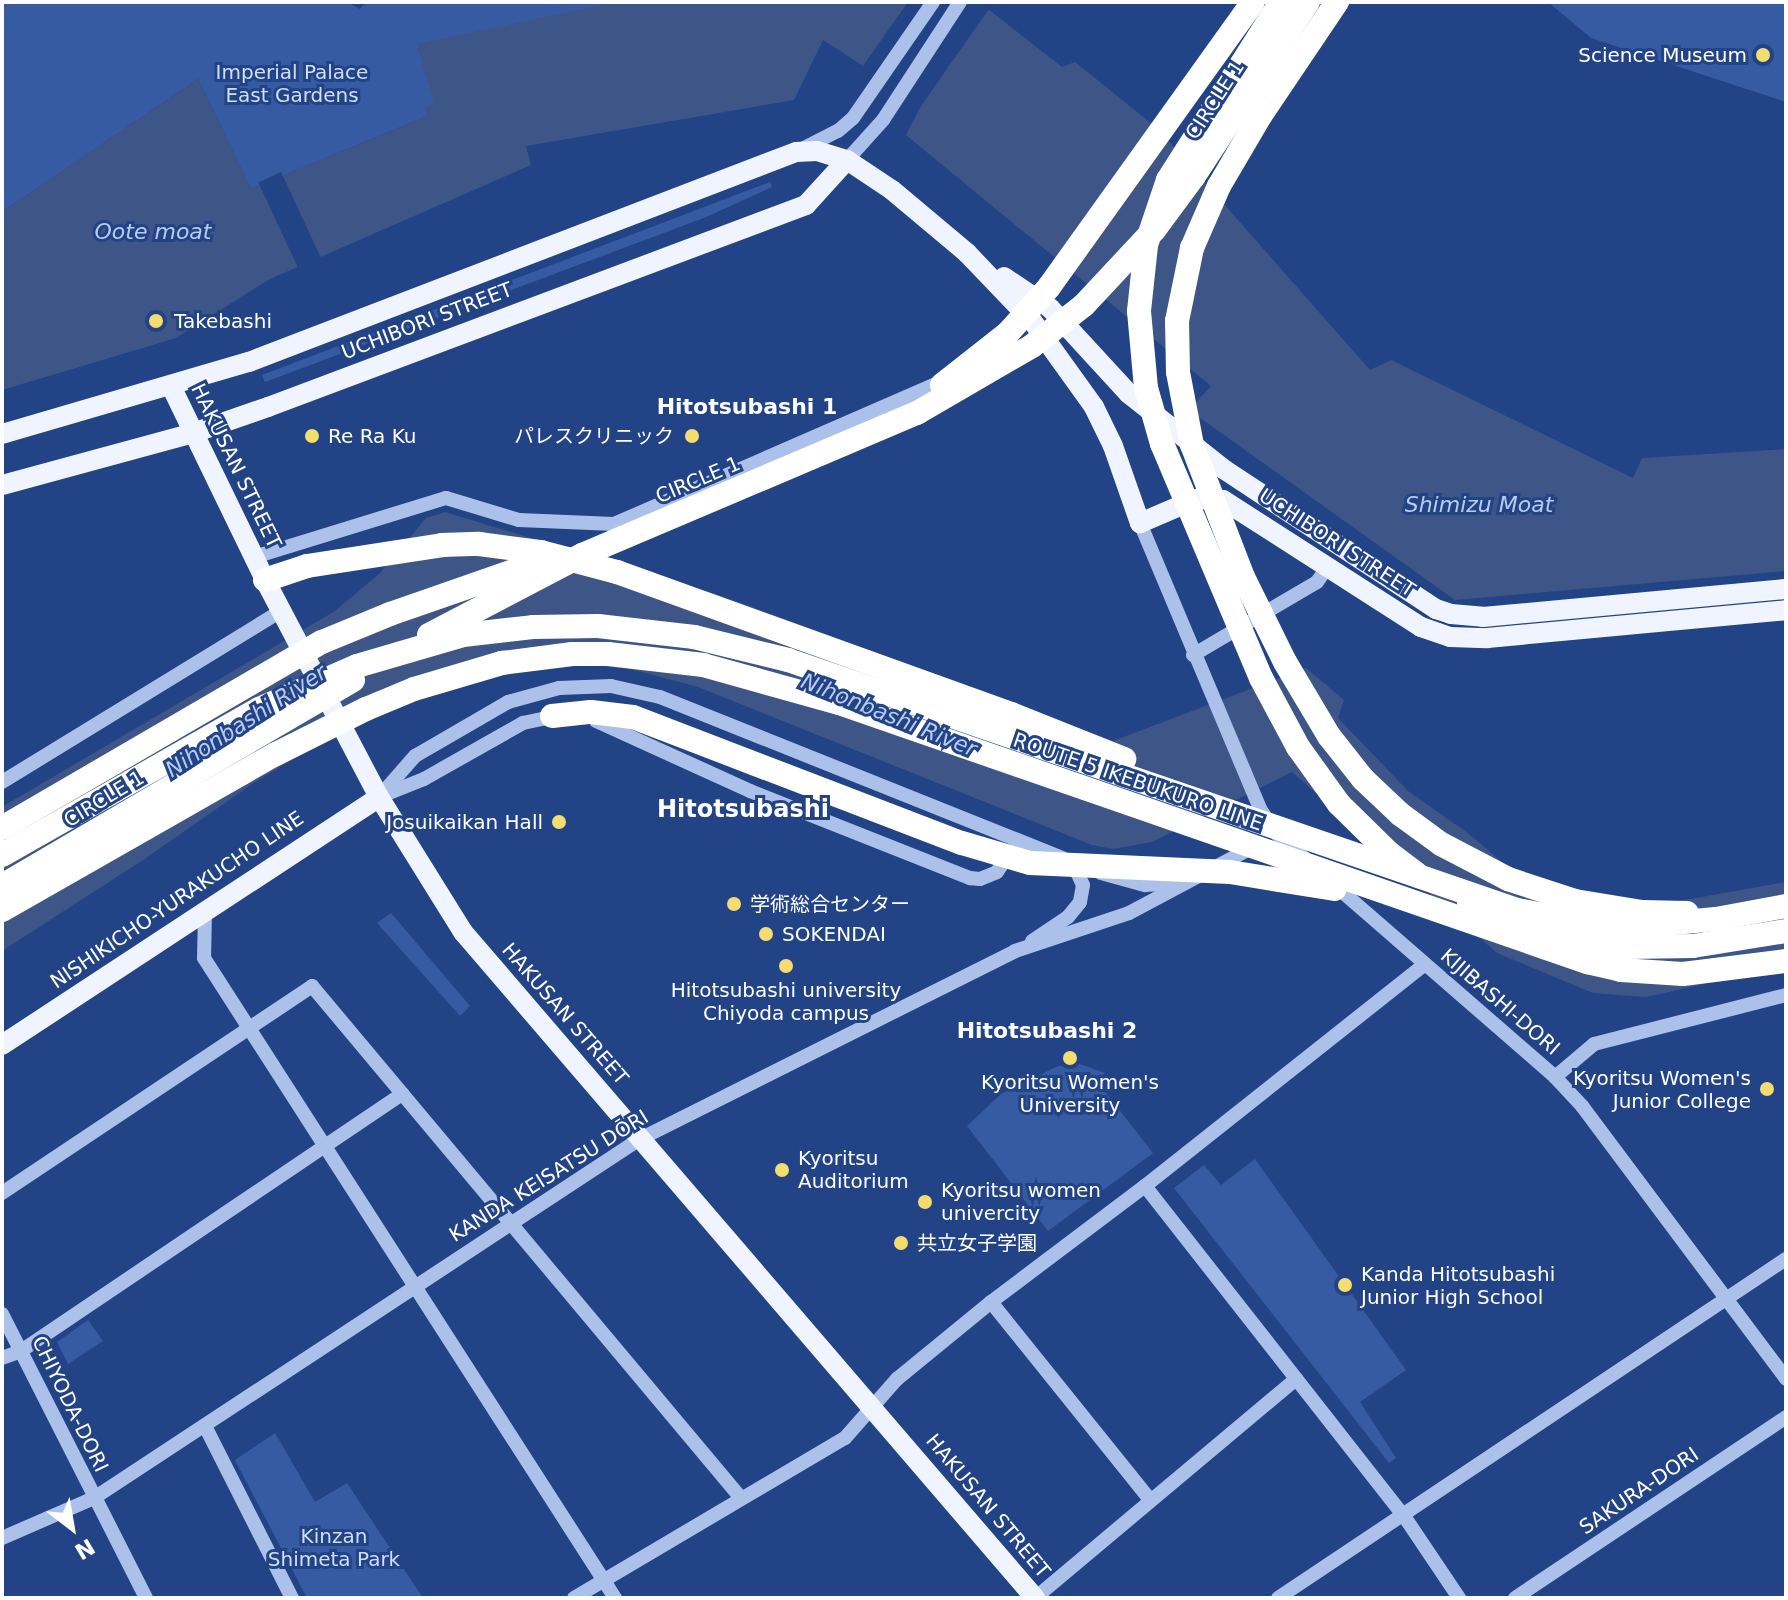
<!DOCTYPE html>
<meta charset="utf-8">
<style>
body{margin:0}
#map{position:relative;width:1788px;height:1600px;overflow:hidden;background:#224386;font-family:"DejaVu Sans","Noto Sans JP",sans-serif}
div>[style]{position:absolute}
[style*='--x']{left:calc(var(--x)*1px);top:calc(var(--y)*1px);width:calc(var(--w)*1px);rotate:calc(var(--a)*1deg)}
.green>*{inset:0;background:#365ba3}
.water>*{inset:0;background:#3e5687}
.pier>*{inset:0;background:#224386;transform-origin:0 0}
.minor>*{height:14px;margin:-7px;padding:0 7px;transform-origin:7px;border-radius:7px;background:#acc1e9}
.major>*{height:20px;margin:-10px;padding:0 10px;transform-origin:10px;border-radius:10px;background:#f0f4fe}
.highway>*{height:24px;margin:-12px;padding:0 12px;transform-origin:12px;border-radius:12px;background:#fff}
.highway-bridge>*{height:24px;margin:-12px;padding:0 12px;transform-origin:12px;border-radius:12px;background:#fff}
.dots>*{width:22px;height:22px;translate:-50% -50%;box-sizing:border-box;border:4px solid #224386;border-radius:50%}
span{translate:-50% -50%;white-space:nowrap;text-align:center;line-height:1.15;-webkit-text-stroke:6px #224386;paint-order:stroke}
.poi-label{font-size:20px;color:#fff}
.right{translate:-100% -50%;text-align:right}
.left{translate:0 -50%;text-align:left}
.park-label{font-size:20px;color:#d1def7}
.street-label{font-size:20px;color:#fff}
.water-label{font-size:22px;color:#b8ccf0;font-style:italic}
.neighbourhood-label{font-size:22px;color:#fff;font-weight:700}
.quarter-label{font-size:24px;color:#fff;font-weight:700}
.frame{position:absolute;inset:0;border:4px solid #fff;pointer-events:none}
.north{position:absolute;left:32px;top:1488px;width:80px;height:80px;-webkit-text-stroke:6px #224386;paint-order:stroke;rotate:149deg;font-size:22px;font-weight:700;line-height:32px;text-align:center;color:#fff}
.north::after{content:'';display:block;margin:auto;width:28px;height:36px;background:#fff;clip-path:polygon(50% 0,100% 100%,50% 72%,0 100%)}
</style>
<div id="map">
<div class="green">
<div style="clip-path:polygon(2px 2px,348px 2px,360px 9px,363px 5px,376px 2px,624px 2px,418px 47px,435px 103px,427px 116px,251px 189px,198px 79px,2px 212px)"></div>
<div style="clip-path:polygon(1548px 2px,1786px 2px,1786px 102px,1591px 38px)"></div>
<div style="clip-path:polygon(770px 182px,772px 187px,704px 218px,265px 382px,262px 375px)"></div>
<div style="clip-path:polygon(391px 913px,470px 1006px,460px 1016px,377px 923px)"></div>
<div style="clip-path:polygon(1080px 1064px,1105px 1073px,1096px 1080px,1153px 1153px,1048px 1231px,967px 1126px,1001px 1094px,1058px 1066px)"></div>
<div style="clip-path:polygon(1255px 1159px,1406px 1370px,1360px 1402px,1396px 1458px,1389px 1463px,1174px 1188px,1204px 1165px,1221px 1185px)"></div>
<div style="clip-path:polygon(88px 1320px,103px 1341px,68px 1364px,57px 1342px)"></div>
<div style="clip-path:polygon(275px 1433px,315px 1502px,347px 1483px,423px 1598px,307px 1598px,235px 1460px)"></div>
</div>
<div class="water">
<div style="clip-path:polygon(616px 2px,979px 2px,1062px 67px,1075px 62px,1157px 128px,1370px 370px,1391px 360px,1633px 478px,1642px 458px,1786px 449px,1786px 571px,1455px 600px,1189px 410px,1211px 386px,906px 135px,922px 104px,823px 40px,794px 100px,526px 146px,531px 165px,270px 279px,176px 338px,2px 390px,2px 212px,198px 79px,251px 189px,427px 116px,425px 107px,434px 103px,417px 44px)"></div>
<div style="clip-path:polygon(445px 512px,722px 596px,1113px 741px,1306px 668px,1344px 700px,1338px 718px,1408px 791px,1469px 834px,1542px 896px,1596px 910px,1679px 901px,1786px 882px,1786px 966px,1646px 997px,1593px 993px,1497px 953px,1292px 772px,1152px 842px,1113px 849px,1092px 845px,698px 687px,608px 663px,534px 664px,441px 684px,308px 750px,252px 784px,143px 860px,2px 951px,2px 807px,335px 611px,380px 573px,426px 518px)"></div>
</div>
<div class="pier">
<div style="clip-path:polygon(908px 2px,985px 2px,991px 6px,907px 126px,917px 105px,860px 70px)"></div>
<div style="left:281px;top:172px;width:95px;height:25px;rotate:65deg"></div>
</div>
<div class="minor">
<div style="--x:804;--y:148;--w:38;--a:-27"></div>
<div style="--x:838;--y:131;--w:20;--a:-41"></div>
<div style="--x:853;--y:118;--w:141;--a:-55.4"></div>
<div style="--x:847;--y:160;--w:54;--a:-48"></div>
<div style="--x:883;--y:120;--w:141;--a:-56.9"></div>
<div style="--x:1140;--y:523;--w:310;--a:67.2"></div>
<div style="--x:1260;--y:809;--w:30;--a:56"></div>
<div style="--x:1277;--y:834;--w:40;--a:41"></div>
<div style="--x:254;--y:557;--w:201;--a:-17.1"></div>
<div style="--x:446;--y:498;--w:76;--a:16.8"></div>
<div style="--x:519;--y:520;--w:95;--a:2.4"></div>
<div style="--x:614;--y:524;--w:363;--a:-23.5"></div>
<div style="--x:1193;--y:655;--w:144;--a:-30.5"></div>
<div style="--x:1317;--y:582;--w:19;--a:-55"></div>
<div style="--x:596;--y:721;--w:169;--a:24.4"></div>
<div style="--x:750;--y:791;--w:237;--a:21.6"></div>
<div style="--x:970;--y:878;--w:10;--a:6"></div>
<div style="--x:980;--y:879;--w:18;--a:-22"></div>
<div style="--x:997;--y:872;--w:24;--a:-57"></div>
<div style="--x:2;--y:782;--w:327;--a:-31.5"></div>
<div style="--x:384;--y:795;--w:43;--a:-21.8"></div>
<div style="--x:424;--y:779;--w:114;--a:-29.5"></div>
<div style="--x:523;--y:723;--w:34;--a:-12"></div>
<div style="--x:379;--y:797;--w:55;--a:-48.7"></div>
<div style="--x:415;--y:756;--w:108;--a:-30.1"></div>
<div style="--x:508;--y:702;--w:53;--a:-15.4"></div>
<div style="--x:559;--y:688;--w:52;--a:-2.2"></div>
<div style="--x:611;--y:686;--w:50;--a:12.7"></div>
<div style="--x:660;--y:697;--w:434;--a:21.8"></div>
<div style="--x:1101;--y:873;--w:46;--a:15.3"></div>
<div style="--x:1145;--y:885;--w:38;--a:-3"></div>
<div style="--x:1331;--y:882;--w:297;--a:41"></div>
<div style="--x:1555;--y:1077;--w:40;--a:47"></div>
<div style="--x:1582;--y:1106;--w:341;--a:53.2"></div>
<div style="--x:205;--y:912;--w:46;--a:91.2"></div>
<div style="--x:204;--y:958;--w:761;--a:57.29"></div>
<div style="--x:1032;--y:941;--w:43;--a:-33.7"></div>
<div style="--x:1068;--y:917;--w:19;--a:-51"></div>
<div style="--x:1080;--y:902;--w:17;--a:-80"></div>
<div style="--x:1083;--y:885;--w:23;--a:-115"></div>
<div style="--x:1555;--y:1077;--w:51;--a:-40.2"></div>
<div style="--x:1594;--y:1044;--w:198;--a:-14.3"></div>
<div style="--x:1145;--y:1186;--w:420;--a:51.9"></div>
<div style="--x:1404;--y:1516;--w:99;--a:56.1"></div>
<div style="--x:2;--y:1193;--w:373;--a:-33.7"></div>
<div style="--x:312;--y:986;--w:667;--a:50.05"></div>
<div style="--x:991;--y:1302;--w:254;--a:51.2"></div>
<div style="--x:2;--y:1314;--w:318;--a:63.1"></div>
<div style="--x:2;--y:1358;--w:20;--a:-20"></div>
<div style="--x:21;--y:1351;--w:460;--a:-34"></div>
<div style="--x:205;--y:1426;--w:193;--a:63.2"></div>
<div style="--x:2;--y:1538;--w:100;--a:-23.5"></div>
<div style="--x:94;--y:1498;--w:653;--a:-33.33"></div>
<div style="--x:640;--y:1139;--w:419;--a:-26.6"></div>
<div style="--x:1015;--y:951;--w:120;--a:-18.4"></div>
<div style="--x:1129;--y:913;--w:143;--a:-28"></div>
<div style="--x:574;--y:1598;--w:315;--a:-30.6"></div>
<div style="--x:845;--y:1438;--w:79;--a:-48.6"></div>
<div style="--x:897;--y:1379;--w:122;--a:-39.3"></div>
<div style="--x:991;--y:1302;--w:193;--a:-37"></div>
<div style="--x:1145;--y:1186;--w:357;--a:-38.4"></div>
<div style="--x:1035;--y:1598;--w:341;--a:-40"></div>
<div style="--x:1278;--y:1598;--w:611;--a:-33.72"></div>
<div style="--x:1515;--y:1598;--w:326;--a:-33.7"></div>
</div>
<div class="major">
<div style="--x:1004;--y:277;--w:55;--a:34"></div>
<div style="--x:1050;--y:308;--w:117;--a:47.4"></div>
<div style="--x:1129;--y:394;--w:122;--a:38.4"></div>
<div style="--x:1225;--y:470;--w:253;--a:33.4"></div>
<div style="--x:1436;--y:609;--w:16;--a:18"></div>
<div style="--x:1451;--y:614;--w:32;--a:5"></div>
<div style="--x:1483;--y:617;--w:304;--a:-5.3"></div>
<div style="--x:171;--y:386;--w:216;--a:64.1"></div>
<div style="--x:265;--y:580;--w:245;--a:62.3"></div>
<div style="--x:379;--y:797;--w:159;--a:58.1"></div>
<div style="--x:463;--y:932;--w:878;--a:49.34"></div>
<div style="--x:2;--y:434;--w:257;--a:-16.3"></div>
<div style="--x:249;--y:362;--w:586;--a:-21"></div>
<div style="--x:796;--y:152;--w:21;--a:-3"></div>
<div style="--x:817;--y:151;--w:31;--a:17"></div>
<div style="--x:847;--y:160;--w:54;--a:33.7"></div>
<div style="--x:892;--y:190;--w:98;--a:40"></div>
<div style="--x:967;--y:253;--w:95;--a:46.3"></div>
<div style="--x:1033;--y:322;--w:105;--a:54.3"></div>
<div style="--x:1094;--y:407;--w:43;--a:64"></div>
<div style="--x:1113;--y:446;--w:82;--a:70.7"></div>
<div style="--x:1140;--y:523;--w:61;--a:-23.2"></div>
<div style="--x:1196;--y:499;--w:27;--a:2"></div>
<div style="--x:1223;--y:500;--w:235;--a:32.7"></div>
<div style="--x:1421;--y:627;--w:31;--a:19"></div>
<div style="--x:1450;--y:637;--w:37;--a:2"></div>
<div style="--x:1487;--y:638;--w:300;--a:-5.3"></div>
<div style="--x:2;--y:485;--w:198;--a:-15.2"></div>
<div style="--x:193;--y:433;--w:79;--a:-19.1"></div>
<div style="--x:268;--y:407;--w:575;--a:-20.58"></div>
<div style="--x:806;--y:205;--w:61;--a:-47.7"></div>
<div style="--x:2;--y:1045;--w:451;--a:-33.3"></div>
</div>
<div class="highway">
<div style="--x:265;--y:580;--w:44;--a:-18.4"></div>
<div style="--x:307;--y:566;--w:137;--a:-8.8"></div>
<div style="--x:442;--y:545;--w:37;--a:-2"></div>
<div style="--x:479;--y:544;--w:63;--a:7.4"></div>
<div style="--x:541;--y:552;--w:79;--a:14.7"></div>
<div style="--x:617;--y:572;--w:419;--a:19.8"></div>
<div style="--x:1285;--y:662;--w:86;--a:59.3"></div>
<div style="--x:1329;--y:736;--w:55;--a:51.7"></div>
<div style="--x:1363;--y:779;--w:51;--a:43.4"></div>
<div style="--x:1400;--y:814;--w:51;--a:36.2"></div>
<div style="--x:1441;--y:844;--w:76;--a:27.6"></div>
<div style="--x:1508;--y:879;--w:71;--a:18.2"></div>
<div style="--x:1575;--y:901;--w:68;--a:9.3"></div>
<div style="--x:1642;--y:912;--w:45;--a:1.3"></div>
<div style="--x:1261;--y:678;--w:78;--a:61.8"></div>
<div style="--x:1298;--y:747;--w:70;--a:54.3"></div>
<div style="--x:1339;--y:804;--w:70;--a:44.4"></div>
<div style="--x:1389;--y:853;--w:34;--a:37"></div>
<div style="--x:552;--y:716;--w:39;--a:-6"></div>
<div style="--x:591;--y:712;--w:42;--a:6.8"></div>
<div style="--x:1469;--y:903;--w:72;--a:21.9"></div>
<div style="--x:1536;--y:930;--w:93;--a:10.6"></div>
<div style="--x:1627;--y:947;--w:66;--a:-0.9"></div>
<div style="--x:1693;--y:946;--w:94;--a:-9.2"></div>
</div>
<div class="highway-bridge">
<div style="--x:942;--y:385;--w:84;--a:-38.2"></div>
<div style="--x:1008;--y:333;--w:62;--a:-48.3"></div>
<div style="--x:1049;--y:287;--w:350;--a:-54.4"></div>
<div style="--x:429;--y:635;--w:173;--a:-27.6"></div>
<div style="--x:582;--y:555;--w:364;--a:-23"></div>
<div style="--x:917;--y:413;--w:133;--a:-30.2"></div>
<div style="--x:1032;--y:346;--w:66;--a:-38.3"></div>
<div style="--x:1084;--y:305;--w:103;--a:-47"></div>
<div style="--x:1154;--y:230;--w:67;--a:-53.5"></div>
<div style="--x:1194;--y:176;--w:208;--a:-56.8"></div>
<div style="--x:1285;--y:662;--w:95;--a:-116.3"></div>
<div style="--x:1243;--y:577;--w:142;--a:-111.1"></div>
<div style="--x:1192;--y:445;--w:74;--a:-100.9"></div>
<div style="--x:1178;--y:372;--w:51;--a:-91.1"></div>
<div style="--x:1177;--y:321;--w:75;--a:-78.4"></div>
<div style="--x:1192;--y:248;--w:68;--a:-66.5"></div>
<div style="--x:1219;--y:186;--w:81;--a:-59.6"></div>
<div style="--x:1260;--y:116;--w:138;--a:-56"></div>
<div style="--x:1261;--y:678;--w:254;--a:-112.9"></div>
<div style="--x:1162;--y:444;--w:58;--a:-105.9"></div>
<div style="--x:1146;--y:388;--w:77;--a:-95.2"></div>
<div style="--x:1139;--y:311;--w:66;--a:-83.9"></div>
<div style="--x:1146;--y:245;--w:69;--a:-71.3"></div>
<div style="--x:1168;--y:180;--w:211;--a:-57.6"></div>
<div style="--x:1011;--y:714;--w:122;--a:21.7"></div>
<div style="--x:633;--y:717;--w:352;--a:21"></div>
<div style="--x:962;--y:843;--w:71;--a:16.4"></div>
<div style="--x:1030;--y:863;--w:200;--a:2.6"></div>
<div style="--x:1230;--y:872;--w:106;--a:9.2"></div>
<div style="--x:2;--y:828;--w:370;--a:-30.2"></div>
<div style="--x:322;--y:642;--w:74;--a:-22.4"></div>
<div style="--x:390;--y:614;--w:149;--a:-19.2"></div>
<div style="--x:2;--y:855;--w:296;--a:-29.6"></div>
<div style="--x:259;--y:709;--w:107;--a:-23.7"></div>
<div style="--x:357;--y:666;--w:110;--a:-16.3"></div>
<div style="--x:463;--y:635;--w:70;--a:-6.5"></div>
<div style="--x:533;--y:627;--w:65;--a:-0.9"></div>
<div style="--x:598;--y:626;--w:97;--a:6.5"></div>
<div style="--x:694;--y:637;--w:97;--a:13.7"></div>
<div style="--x:788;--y:660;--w:771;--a:18.93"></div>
<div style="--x:1517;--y:910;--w:69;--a:10.8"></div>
<div style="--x:1585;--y:923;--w:67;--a:1.7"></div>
<div style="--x:1652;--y:925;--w:64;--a:-5.4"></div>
<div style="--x:1716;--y:919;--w:71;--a:-10.5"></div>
<div style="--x:2;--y:886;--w:407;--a:-30.4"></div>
<div style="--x:2;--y:910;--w:315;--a:-29.7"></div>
<div style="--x:276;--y:754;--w:101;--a:-26.6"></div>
<div style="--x:366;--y:709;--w:52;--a:-22.6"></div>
<div style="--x:414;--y:689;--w:92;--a:-16.5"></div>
<div style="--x:502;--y:663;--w:71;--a:-7.3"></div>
<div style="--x:572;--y:654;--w:36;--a:0"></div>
<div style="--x:608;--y:654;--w:96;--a:6.6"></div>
<div style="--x:703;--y:665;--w:141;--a:15.6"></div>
<div style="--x:839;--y:703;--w:792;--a:19.1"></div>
<div style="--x:1587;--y:962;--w:35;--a:13"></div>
<div style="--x:1621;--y:970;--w:62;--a:3.7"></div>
<div style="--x:1683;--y:974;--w:104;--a:-7.2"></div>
</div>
<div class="dots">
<div style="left:1763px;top:55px;background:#f5dc6f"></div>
<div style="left:156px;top:321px;background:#f5dc6f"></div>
<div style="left:312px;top:436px;background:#f5dc6f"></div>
<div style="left:692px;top:436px;background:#f5dc6f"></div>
<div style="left:559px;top:822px;background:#f5dc6f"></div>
<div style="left:734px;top:904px;background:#f5dc6f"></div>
<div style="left:766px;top:934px;background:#f5dc6f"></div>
<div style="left:786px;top:966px;background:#f5dc6f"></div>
<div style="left:1070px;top:1058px;background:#f5dc6f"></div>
<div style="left:1767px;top:1089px;background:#f5dc6f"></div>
<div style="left:782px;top:1170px;background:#f5dc6f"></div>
<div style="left:925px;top:1202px;background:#f5dc6f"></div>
<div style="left:901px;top:1243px;background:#f5dc6f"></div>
<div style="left:1345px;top:1285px;background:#f5dc6f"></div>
</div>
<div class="poi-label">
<span class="right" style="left:1747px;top:55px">Science Museum</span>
<span class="left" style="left:174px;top:321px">Takebashi</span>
<span class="left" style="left:328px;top:436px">Re Ra Ku</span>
<span class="right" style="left:674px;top:436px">パレスクリニック</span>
<span class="right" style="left:543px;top:822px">Josuikaikan Hall</span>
<span class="left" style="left:750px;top:904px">学術総合センター</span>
<span class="left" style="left:782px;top:934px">SOKENDAI</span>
<span style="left:786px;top:1002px">Hitotsubashi university<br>Chiyoda campus</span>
<span class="right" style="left:1751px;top:1090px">Kyoritsu Women's<br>Junior College</span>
<span style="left:1070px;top:1094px">Kyoritsu Women's<br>University</span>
<span class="left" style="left:798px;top:1170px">Kyoritsu<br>Auditorium</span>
<span class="left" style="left:941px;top:1202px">Kyoritsu women<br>univercity</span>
<span class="left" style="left:917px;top:1243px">共立女子学園</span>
<span class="left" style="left:1361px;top:1286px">Kanda Hitotsubashi<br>Junior High School</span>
</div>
<div class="park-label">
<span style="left:292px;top:84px">Imperial Palace<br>East Gardens</span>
<span style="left:334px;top:1548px">Kinzan<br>Shimeta Park</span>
</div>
<div class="street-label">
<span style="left:1215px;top:100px;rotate:-57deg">CIRCLE 1</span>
<span style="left:427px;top:321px;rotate:-21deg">UCHIBORI STREET</span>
<span style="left:236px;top:466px;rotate:64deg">HAKUSAN STREET</span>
<span style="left:698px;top:480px;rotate:-23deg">CIRCLE 1</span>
<span style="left:1337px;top:543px;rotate:33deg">UCHIBORI STREET</span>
<span style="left:1138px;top:782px;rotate:19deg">ROUTE 5 IKEBUKURO LINE</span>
<span style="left:104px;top:799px;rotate:-31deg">CIRCLE 1</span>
<span style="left:177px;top:900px;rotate:-34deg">NISHIKICHO-YURAKUCHO LINE</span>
<span style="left:1500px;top:1002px;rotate:41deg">KIJIBASHI-DORI</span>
<span style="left:565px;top:1014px;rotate:49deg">HAKUSAN STREET</span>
<span style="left:549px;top:1176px;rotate:-32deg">KANDA KEISATSU DŌRI</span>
<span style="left:70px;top:1404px;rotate:64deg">CHIYODA-DORI</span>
<span style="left:1639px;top:1491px;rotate:-34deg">SAKURA-DORI</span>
<span style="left:988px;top:1506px;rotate:50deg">HAKUSAN STREET</span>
</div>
<div class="water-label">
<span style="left:153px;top:232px">Oote moat</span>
<span style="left:1479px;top:505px">Shimizu Moat</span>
<span style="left:889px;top:715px;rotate:22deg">Nihonbashi River</span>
<span style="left:246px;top:721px;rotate:-33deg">Nihonbashi River</span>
</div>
<div class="neighbourhood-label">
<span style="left:747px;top:407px">Hitotsubashi 1</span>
<span style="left:1047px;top:1031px">Hitotsubashi 2</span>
</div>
<div class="quarter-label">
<span style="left:743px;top:810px">Hitotsubashi</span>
</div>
<div class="frame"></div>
<div class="north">N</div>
</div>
